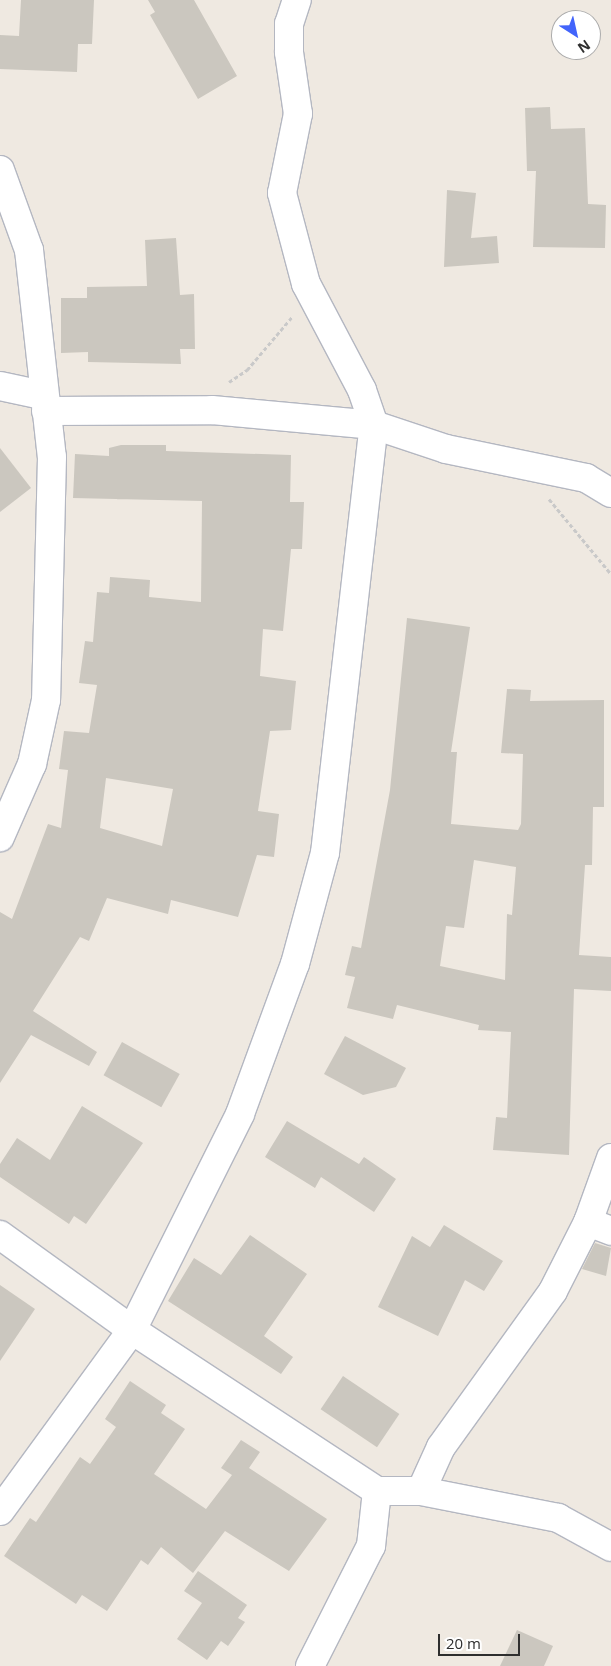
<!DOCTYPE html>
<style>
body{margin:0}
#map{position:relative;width:611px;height:1666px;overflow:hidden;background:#efe9e1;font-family:"Open Sans",sans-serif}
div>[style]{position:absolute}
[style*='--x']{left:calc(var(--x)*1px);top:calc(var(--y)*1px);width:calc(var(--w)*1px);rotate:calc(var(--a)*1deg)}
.building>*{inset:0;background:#cbc7bf;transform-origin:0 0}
.path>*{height:3px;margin-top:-1.5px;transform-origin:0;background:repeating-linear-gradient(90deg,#c9c9c9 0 4px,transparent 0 6.5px)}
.roads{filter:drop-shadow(1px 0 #b4b7c1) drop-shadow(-1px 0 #b4b7c1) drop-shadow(0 1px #b4b7c1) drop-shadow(0 -1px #b4b7c1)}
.minor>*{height:28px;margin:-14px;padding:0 14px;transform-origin:14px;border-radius:14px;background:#fff}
span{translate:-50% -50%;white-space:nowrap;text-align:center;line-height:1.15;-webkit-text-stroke:4px #fff;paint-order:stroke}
.north{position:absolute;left:551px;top:10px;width:50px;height:50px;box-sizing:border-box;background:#fff;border:1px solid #ababab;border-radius:50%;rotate:145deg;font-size:14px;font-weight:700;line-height:20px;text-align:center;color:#2e2e2e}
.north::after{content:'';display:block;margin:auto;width:18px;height:22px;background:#4264fb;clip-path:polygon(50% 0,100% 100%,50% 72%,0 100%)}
.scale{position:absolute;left:438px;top:1634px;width:82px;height:22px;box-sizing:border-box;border:2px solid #2e2e2e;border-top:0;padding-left:6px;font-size:15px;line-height:18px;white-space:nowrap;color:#2e2e2e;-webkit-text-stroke:4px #fff;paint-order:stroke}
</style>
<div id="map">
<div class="building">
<div style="clip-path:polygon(21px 0,94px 0,92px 44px,78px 44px,77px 72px,0 69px,0 35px,19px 36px)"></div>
<div style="clip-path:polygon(148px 0,194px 0,237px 76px,198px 99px,150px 15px,155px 12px)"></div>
<div style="clip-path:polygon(550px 107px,551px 129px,585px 128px,588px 204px,606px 205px,605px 248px,533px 247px,536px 171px,527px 171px,525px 108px)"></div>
<div style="clip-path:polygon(447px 190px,476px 193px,471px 238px,497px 236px,499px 263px,444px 267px)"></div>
<div style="clip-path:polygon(176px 238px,180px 295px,194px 294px,195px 349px,180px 349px,181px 364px,88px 362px,88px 352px,61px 353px,61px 298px,87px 298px,87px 287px,147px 286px,145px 240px)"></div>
<div style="clip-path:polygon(evenodd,121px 445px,166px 445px,166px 451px,291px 455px,290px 502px,304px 502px,302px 549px,291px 549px,283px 631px,263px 629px,260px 676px,296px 681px,291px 730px,270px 731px,258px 811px,279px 814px,274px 857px,257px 855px,238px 917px,171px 900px,168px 914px,107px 898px,89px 941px,80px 937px,33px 1011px,97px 1052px,89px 1066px,31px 1035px,0 1083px,0 912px,12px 919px,48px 824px,61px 828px,68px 770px,59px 769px,64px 731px,89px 733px,97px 685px,79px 683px,85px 641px,93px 642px,97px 592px,109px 593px,110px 577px,150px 580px,149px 597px,201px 602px,202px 501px,73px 498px,75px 454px,109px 456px,109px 448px,121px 445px,106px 778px,173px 789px,162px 846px,100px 828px,106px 778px)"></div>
<div style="clip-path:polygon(0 448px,31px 488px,0 512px)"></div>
<div style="clip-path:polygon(evenodd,407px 618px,470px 627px,451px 752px,457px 752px,451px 824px,518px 830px,521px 824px,523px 754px,501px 753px,507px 689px,531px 690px,530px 701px,604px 700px,604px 807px,593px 807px,592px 865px,585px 865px,579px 955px,611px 957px,611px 991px,574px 989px,569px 1155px,493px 1150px,496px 1117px,507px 1118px,511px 1032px,478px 1030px,479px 1025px,397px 1005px,393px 1019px,347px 1008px,355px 977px,345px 975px,352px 946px,361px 948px,390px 790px,407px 618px,474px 860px,516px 867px,512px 915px,507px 914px,505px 980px,440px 966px,446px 926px,464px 928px,474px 860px)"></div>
<div style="clip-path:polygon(345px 1036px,406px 1068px,396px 1087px,363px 1095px,324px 1074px)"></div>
<div style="left:122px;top:1042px;width:66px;height:38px;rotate:29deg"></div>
<div style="clip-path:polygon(82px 1106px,143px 1143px,86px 1224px,74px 1216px,69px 1224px,0 1177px,0 1164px,17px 1138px,50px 1160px)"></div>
<div style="clip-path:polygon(287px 1121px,359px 1164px,364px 1157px,396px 1179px,374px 1212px,321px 1177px,315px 1188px,265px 1157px)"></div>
<div style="clip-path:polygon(444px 1225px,503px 1261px,484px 1291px,465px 1280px,438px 1336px,378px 1307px,412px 1236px,430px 1247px)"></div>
<div style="clip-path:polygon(250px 1235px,307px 1274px,264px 1336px,293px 1357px,281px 1374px,168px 1301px,194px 1258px,221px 1275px)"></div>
<div style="clip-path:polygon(595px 1243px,611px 1248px,606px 1276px,582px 1269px)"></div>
<div style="clip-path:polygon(0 1285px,35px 1309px,0 1361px)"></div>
<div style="left:343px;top:1376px;width:68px;height:40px;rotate:34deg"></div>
<div style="clip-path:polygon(130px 1381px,166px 1405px,161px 1413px,185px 1429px,154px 1474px,206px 1509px,232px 1475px,221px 1468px,241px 1440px,260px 1452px,249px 1468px,327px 1519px,289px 1571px,225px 1531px,193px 1573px,161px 1547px,148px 1565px,141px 1560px,107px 1611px,82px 1595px,76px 1604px,4px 1556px,30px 1518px,36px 1522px,80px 1457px,90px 1464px,116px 1427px,105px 1419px)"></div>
<div style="clip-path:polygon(198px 1571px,247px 1605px,238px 1618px,245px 1622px,228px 1646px,221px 1641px,207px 1660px,177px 1639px,202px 1603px,184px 1591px)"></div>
<div style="clip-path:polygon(517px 1630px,553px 1646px,544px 1666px,500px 1666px)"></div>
</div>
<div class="path">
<div style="--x:229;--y:382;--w:22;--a:-34"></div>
<div style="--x:247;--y:370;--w:70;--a:-49.7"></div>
<div style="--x:549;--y:499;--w:97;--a:50.4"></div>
</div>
<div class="roads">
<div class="minor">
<div style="--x:0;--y:170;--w:85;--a:70.1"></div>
<div style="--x:29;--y:250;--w:208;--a:83.7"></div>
<div style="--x:52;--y:457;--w:243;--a:91.4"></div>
<div style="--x:46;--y:700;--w:66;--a:102.3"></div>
<div style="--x:32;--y:764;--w:80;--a:113.7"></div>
<div style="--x:0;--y:386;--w:43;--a:12.1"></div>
<div style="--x:46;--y:411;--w:166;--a:-0.3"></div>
<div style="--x:212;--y:410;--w:163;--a:5.3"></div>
<div style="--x:374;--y:425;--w:76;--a:18.4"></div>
<div style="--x:446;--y:449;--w:143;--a:11.7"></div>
<div style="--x:586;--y:478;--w:29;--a:31"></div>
<div style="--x:588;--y:1222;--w:25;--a:21"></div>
<div style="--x:0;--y:1235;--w:163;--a:35.7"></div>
<div style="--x:132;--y:1330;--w:293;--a:33.3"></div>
<div style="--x:377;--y:1491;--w:44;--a:0"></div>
<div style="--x:421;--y:1491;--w:48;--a:-65.6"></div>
<div style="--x:441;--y:1447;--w:192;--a:-54.3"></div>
<div style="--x:553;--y:1291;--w:77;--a:-63.1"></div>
<div style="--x:588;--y:1222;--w:68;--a:-70.2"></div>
<div style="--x:421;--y:1491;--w:140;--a:11.1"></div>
<div style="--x:558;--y:1518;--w:60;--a:28.7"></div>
<div style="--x:0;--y:1511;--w:224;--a:-53.9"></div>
<div style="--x:132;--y:1330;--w:241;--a:-63.4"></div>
<div style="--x:240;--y:1114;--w:160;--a:-69.9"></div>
<div style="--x:295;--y:964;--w:115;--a:-74.9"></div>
<div style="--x:325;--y:853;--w:431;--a:-83.5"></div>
<div style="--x:374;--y:425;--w:37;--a:-109"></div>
<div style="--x:362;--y:390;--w:120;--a:-117.8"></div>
<div style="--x:306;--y:284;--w:94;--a:-104.8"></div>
<div style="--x:282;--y:193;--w:81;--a:-78.6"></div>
<div style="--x:298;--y:114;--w:63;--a:-98.3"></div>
<div style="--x:289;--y:52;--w:28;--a:-90"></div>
<div style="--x:289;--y:24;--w:25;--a:-72"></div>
<div style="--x:310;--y:1666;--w:135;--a:-63.1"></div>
<div style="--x:371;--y:1546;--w:55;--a:-83.8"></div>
</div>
</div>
<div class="north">N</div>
<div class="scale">20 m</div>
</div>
